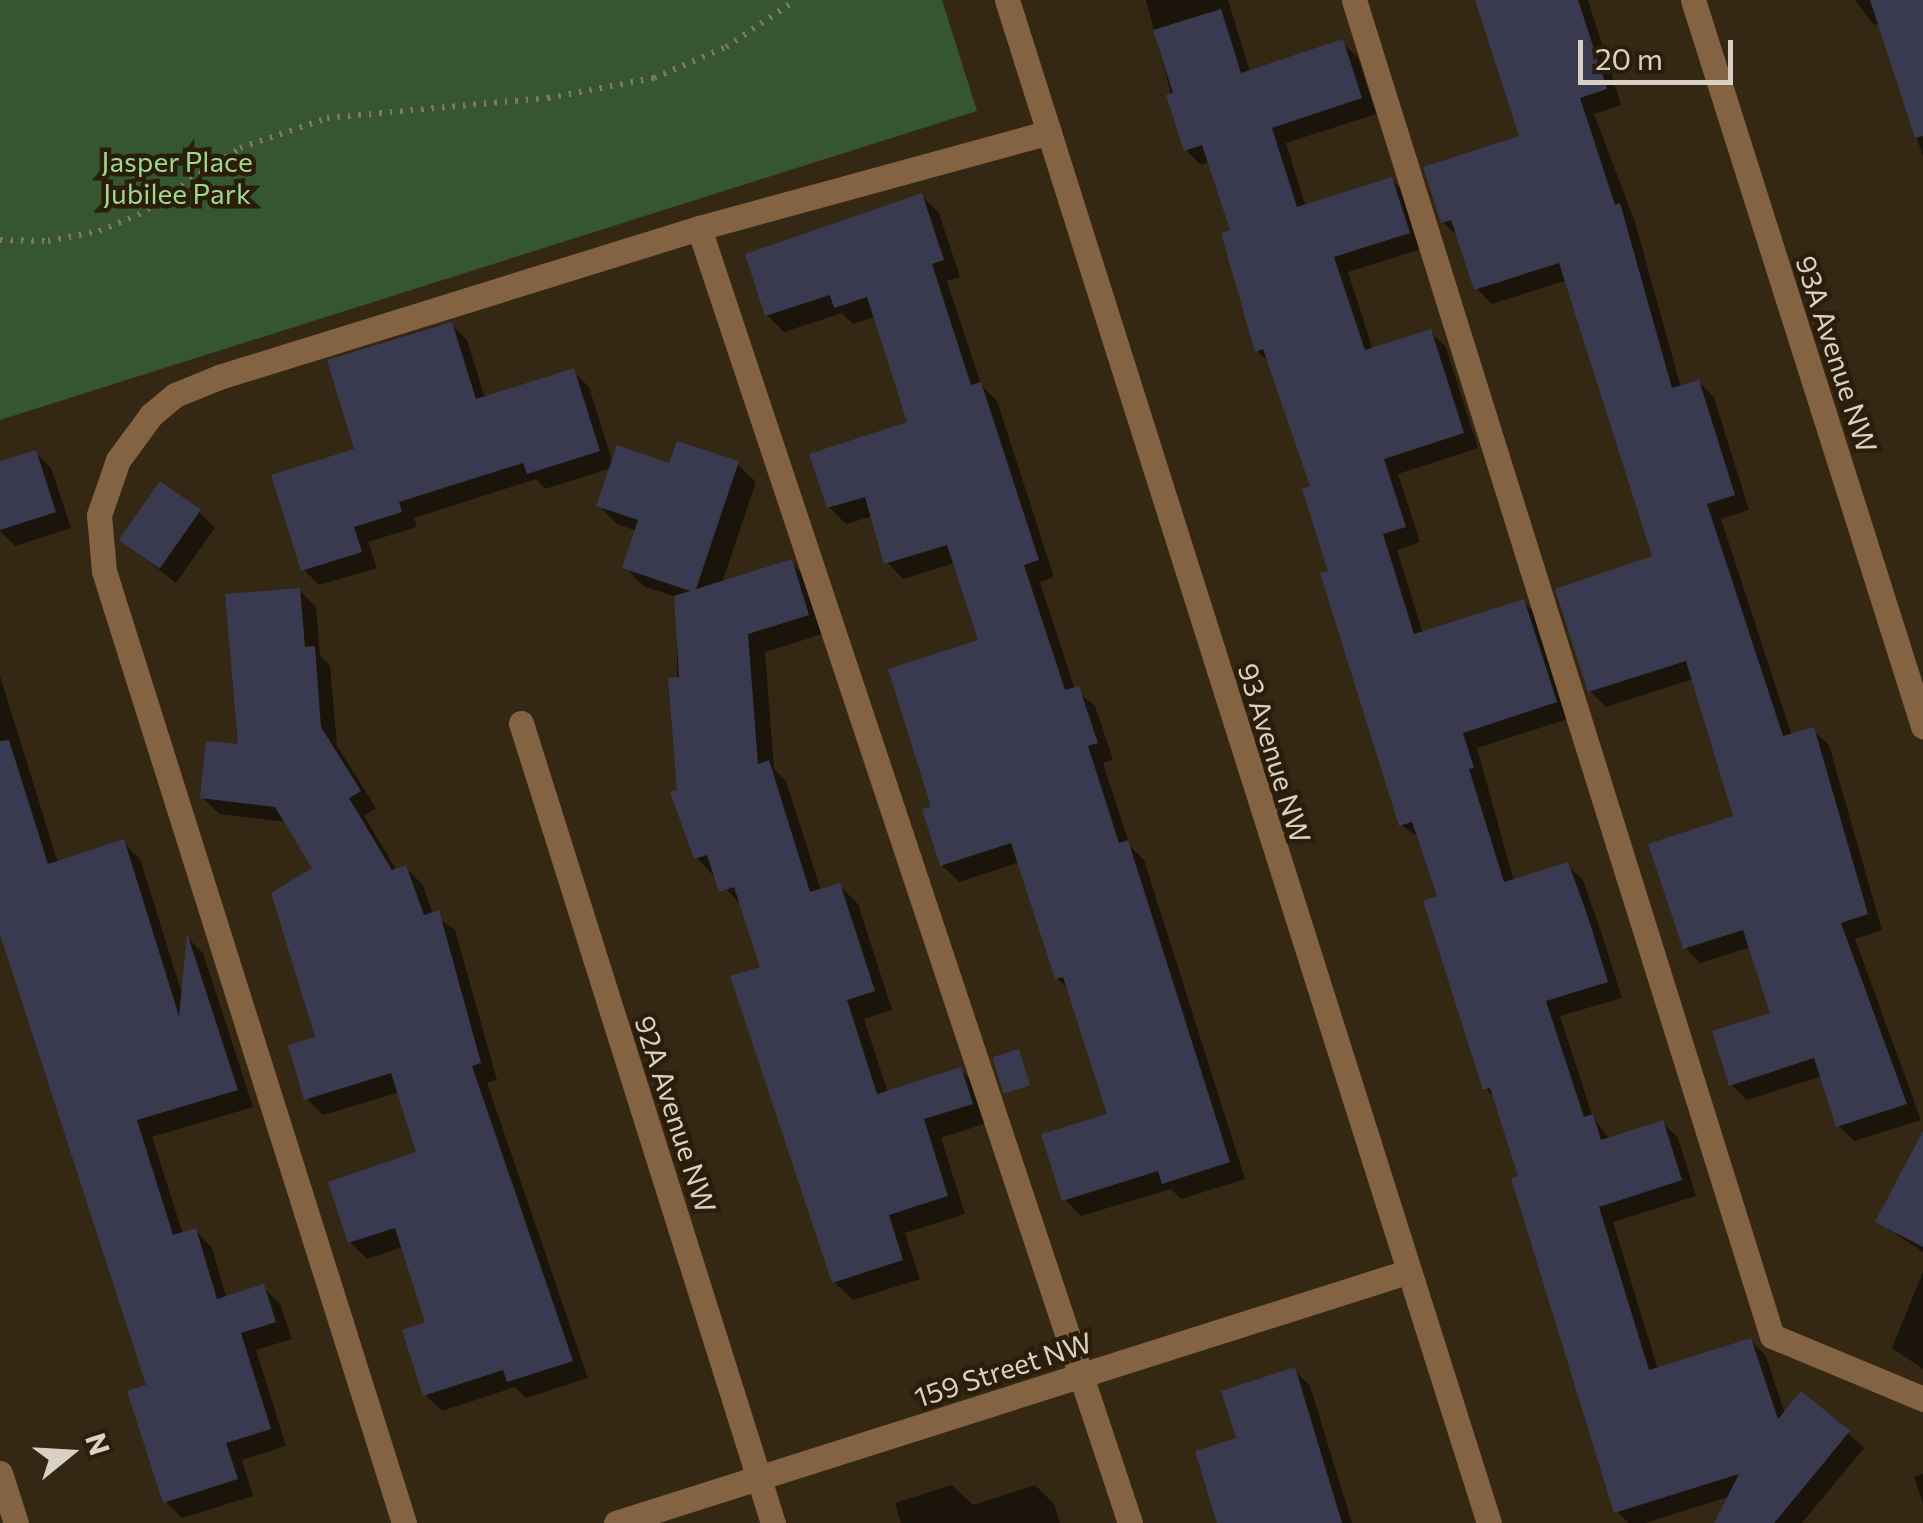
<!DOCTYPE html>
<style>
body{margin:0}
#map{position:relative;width:1923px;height:1523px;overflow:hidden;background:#342713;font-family:Commissioner,sans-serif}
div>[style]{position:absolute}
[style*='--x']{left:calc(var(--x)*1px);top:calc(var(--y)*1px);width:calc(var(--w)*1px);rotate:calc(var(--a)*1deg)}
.green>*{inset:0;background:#355630}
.shadow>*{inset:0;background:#0007}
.building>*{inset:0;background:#393a50;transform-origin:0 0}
.path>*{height:6px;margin-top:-3px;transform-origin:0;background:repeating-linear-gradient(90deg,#817665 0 2.5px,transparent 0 10.5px)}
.minor>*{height:25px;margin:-12.5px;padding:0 12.5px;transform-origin:12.5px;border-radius:12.5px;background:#846342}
span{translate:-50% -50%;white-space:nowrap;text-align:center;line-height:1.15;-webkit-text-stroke:9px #2a1d09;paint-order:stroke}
.park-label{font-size:28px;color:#9dd893}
.street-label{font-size:28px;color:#dad1c5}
.north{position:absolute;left:20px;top:1403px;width:100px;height:100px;-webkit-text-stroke:8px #2a1d09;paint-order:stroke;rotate:72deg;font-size:28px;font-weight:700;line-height:40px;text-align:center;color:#dad1c5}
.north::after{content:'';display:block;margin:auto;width:35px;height:45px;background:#dad1c5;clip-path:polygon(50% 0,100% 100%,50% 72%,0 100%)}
.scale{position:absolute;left:1578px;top:40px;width:155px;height:45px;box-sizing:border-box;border:5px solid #dad1c5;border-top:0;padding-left:12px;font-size:30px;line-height:35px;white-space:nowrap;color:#dad1c5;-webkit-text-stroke:8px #2a1d09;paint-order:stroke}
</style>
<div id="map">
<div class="green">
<div style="clip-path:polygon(0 0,942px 0,977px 111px,0 420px)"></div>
</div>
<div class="shadow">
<div style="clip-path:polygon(1146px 0,1228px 0,1250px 72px,1342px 42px,1358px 58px,1376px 114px,1286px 143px,1306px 207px,1392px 180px,1407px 195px,1424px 248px,1348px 272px,1373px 350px,1430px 332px,1446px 347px,1478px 448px,1398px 474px,1420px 542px,1397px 550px,1423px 634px,1524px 602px,1539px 617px,1571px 718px,1477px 748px,1514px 882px,1567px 865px,1583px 880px,1603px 938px,1622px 998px,1560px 1016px,1593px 1118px,1610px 1139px,1663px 1123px,1678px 1138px,1696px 1196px,1613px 1222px,1658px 1370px,1751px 1341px,1766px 1356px,1785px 1414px,1848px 1433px,1864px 1448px,1802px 1523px,1717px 1523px,1731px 1496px,1645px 1523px,1628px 1523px,1617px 1511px,1521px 1177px,1496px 1099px,1485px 1088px,1440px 898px,1421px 839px,1401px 825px,1313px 488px,1271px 364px,1257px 351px,1233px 232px,1211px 162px,1201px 165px,1186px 150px)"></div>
<div style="clip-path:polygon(1478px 0,1588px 0,1621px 105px,1594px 114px,1635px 222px,1681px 388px,1699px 382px,1714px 398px,1749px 510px,1721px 519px,1792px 736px,1813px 730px,1829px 745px,1882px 930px,1855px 939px,1921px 1120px,1854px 1141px,1838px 1125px,1822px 1076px,1747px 1100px,1731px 1084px,1773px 1014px,1751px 947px,1700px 963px,1685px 947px,1736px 818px,1693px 679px,1606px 707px,1590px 691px,1655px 558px,1567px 280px,1492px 304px,1476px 288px,1460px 239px,1443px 222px,1522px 138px)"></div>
<div style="clip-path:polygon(1855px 0,1923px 0,1923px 157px,1880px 23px,1874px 25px)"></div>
<div style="clip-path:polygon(922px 196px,939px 213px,960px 277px,947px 281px,981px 385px,997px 401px,1054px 577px,1040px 582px,1075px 690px,1095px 706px,1113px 760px,1103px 763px,1130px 846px,1144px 860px,1245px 1179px,1181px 1199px,1171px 1189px,1081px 1216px,1065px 1199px,1110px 1115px,1069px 990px,1057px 978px,1020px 862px,959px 882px,942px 865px,934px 808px,981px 642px,955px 563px,903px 579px,887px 562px,873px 516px,846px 524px,829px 507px,910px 424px,876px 316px,853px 324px,842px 313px,784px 332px,767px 315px)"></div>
<div style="clip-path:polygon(451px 324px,467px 340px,485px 398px,573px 371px,589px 387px,613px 464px,737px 464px,756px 482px,722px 583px,791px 562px,809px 580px,826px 633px,765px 652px,774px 769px,786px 781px,821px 891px,839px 885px,858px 904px,892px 1010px,864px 1019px,888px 1093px,960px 1070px,979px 1088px,990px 1122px,941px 1138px,965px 1214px,905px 1233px,920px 1279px,853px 1300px,834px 1282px,763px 969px,744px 908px,696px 857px,679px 792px,676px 597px,643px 586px,625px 567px,637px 531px,617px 524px,599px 506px,612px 468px,545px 489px,536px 479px,414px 518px,417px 527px,368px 542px,377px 568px,319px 585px,303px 569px,358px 450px)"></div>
<div style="clip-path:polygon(35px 452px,51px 468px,71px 528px,15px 546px,0 531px,0 464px)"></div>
<div style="clip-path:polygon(199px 512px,215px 528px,176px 583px,121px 540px)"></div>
<div style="clip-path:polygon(299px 590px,316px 607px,320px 655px,330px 666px,337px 746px,376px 808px,364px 816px,397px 871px,406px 868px,423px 885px,433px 915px,455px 930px,497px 1080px,487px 1083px,588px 1378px,526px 1398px,515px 1387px,442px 1411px,425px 1394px,428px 1324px,403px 1247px,367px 1259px,350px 1242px,419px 1154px,400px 1092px,323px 1115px,306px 1098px,318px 1038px,316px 868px,287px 822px,219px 814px,203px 798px,241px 747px)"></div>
<div style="clip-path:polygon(0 676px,58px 863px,123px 842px,140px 859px,183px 997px,189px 939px,203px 953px,253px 1107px,152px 1137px,183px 1234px,195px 1230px,212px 1248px,227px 1299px,263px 1287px,280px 1304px,292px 1339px,256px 1350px,286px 1446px,242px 1460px,253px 1496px,182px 1518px,165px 1501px,149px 1386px,0 923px)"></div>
<div style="clip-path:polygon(1923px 1137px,1923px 1252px,1878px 1222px)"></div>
<div style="clip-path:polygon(1923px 1272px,1923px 1369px,1892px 1348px)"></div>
<div style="clip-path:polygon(1294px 1370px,1310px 1386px,1352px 1523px,1230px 1523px,1239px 1439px)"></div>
<div style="clip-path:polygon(1923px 1474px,1923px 1503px,1914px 1477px)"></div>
<div style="clip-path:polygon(952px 1485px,973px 1505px,1035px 1485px,1054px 1504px,1060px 1523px,901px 1523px,895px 1503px)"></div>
</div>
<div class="building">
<div style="clip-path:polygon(1475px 0,1578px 0,1607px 89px,1580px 98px,1615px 205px,1620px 203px,1672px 388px,1699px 380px,1735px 495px,1707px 504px,1783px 736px,1814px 727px,1868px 914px,1841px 923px,1907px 1104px,1836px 1127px,1814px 1058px,1729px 1086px,1712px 1031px,1770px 1013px,1743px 930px,1683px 949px,1648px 844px,1733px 816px,1686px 661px,1588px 692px,1555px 589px,1652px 556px,1559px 263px,1474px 290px,1451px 220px,1441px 223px,1423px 167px,1519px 136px)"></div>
<div style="clip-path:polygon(1870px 0,1923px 0,1923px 136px,1915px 138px)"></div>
<div style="clip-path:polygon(1221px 9px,1241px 73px,1343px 39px,1362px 98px,1272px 128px,1297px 207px,1392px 177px,1410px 233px,1334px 257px,1365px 350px,1431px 329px,1464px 433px,1384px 459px,1406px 527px,1383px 534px,1414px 634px,1524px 599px,1557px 702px,1463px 733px,1474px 768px,1469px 769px,1504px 882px,1568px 862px,1589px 920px,1608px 982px,1546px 1001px,1584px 1117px,1593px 1114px,1601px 1140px,1663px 1120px,1682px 1180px,1599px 1207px,1649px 1370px,1751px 1338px,1778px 1419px,1801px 1391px,1850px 1431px,1774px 1523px,1714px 1523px,1739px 1474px,1614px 1513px,1511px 1178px,1518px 1176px,1490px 1088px,1483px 1090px,1423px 901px,1437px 896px,1412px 822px,1399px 826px,1320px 573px,1328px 571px,1302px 489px,1310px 486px,1263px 349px,1255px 352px,1221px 233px,1230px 230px,1202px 145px,1184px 151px,1166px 95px,1173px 93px,1153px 30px)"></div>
<div style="clip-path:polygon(922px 193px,944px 260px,932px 264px,971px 385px,981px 382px,1039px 560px,1024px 565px,1065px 690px,1079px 686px,1098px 743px,1088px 746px,1119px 843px,1128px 840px,1230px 1162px,1162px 1184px,1158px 1171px,1062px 1201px,1041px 1134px,1107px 1114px,1063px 977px,1055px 979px,1011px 843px,940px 866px,922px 809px,931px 807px,888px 669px,978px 640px,947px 545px,884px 564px,865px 497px,827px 508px,809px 454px,907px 422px,867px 297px,834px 308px,830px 295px,765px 316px,745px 254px)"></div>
<div style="clip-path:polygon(452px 322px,476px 399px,574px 368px,600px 451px,527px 474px,523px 463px,399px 502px,402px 512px,354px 527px,362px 552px,301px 571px,271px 475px,354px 449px,327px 360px)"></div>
<div style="clip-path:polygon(677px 441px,739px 461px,696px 589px,792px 559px,809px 615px,748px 634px,758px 764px,769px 760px,810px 892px,840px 883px,875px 991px,847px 1000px,877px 1094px,961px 1067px,973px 1104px,924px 1119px,948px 1196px,889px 1215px,903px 1260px,832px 1283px,730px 976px,760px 967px,734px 887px,719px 892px,707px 855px,694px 859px,670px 792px,677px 790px,668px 678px,679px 677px,674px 596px,690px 591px,622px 568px,638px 520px,596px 506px,617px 445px,669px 463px)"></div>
<div style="clip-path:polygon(36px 450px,56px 512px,0 530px,0 461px)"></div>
<div style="left:160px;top:481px;width:50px;height:72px;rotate:35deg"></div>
<div style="clip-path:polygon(300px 588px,305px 647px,315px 646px,321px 727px,361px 791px,349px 798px,392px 870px,406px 865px,424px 915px,439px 910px,481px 1063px,472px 1066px,573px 1361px,507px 1382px,503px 1370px,423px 1396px,402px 1330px,425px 1322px,395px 1228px,348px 1243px,328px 1182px,416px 1152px,391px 1073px,304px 1100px,288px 1045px,315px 1037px,271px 893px,312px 868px,275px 807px,200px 798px,206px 741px,238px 744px,225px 594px)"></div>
<div style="clip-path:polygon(9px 740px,48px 864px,124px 839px,179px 1016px,187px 933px,238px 1090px,137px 1120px,173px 1235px,196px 1228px,217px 1299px,264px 1284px,276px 1322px,241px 1333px,271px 1429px,226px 1443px,238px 1479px,163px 1503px,127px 1391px,146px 1385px,0 934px,0 741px)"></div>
<div style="left:1019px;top:1049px;width:38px;height:28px;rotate:73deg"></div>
<div style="clip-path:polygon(1923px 1131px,1923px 1247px,1875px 1222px)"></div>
<div style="clip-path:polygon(1295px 1367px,1342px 1523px,1217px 1523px,1195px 1451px,1236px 1438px,1221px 1391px)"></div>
</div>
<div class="path">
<div style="--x:0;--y:240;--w:48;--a:1.2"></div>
<div style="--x:48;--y:241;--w:52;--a:-11.1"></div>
<div style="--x:99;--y:231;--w:42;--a:-22.3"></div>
<div style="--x:138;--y:215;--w:122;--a:-33.3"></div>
<div style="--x:240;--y:148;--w:92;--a:-19"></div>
<div style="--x:327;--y:118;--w:222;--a:-5.2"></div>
<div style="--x:548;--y:98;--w:108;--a:-10.7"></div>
<div style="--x:654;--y:78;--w:78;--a:-23.3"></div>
<div style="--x:726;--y:47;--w:84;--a:-33.9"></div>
</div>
<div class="minor">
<div style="--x:1007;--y:0;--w:1597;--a:72.44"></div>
<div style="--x:1354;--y:0;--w:1400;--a:72.63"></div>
<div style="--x:1772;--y:1336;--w:164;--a:22.6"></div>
<div style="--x:1693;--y:0;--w:762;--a:72.42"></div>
<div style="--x:699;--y:228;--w:1365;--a:71.59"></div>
<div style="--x:521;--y:723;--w:839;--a:72.52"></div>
<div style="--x:0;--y:1473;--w:52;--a:72.3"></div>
<div style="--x:404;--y:1523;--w:998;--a:-107.49"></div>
<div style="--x:104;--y:571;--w:56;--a:-95.1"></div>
<div style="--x:99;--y:515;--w:58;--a:-70.9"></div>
<div style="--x:118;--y:460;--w:56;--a:-53.7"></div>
<div style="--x:151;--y:415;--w:31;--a:-40"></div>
<div style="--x:175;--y:395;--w:48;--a:-22.2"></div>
<div style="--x:219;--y:377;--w:503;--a:-17.25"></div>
<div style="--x:699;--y:228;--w:363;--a:-15.3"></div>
<div style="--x:616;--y:1523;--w:830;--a:-17.61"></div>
</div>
<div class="park-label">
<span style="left:177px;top:177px">Jasper Place<br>Jubilee Park</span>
</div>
<div class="street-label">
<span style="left:1837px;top:354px;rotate:72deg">93A Avenue NW</span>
<span style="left:1275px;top:753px;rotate:73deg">93 Avenue NW</span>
<span style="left:676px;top:1114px;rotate:72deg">92A Avenue NW</span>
<span style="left:1003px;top:1369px;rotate:-18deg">159 Street NW</span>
</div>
<div class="north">N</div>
<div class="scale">20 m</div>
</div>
